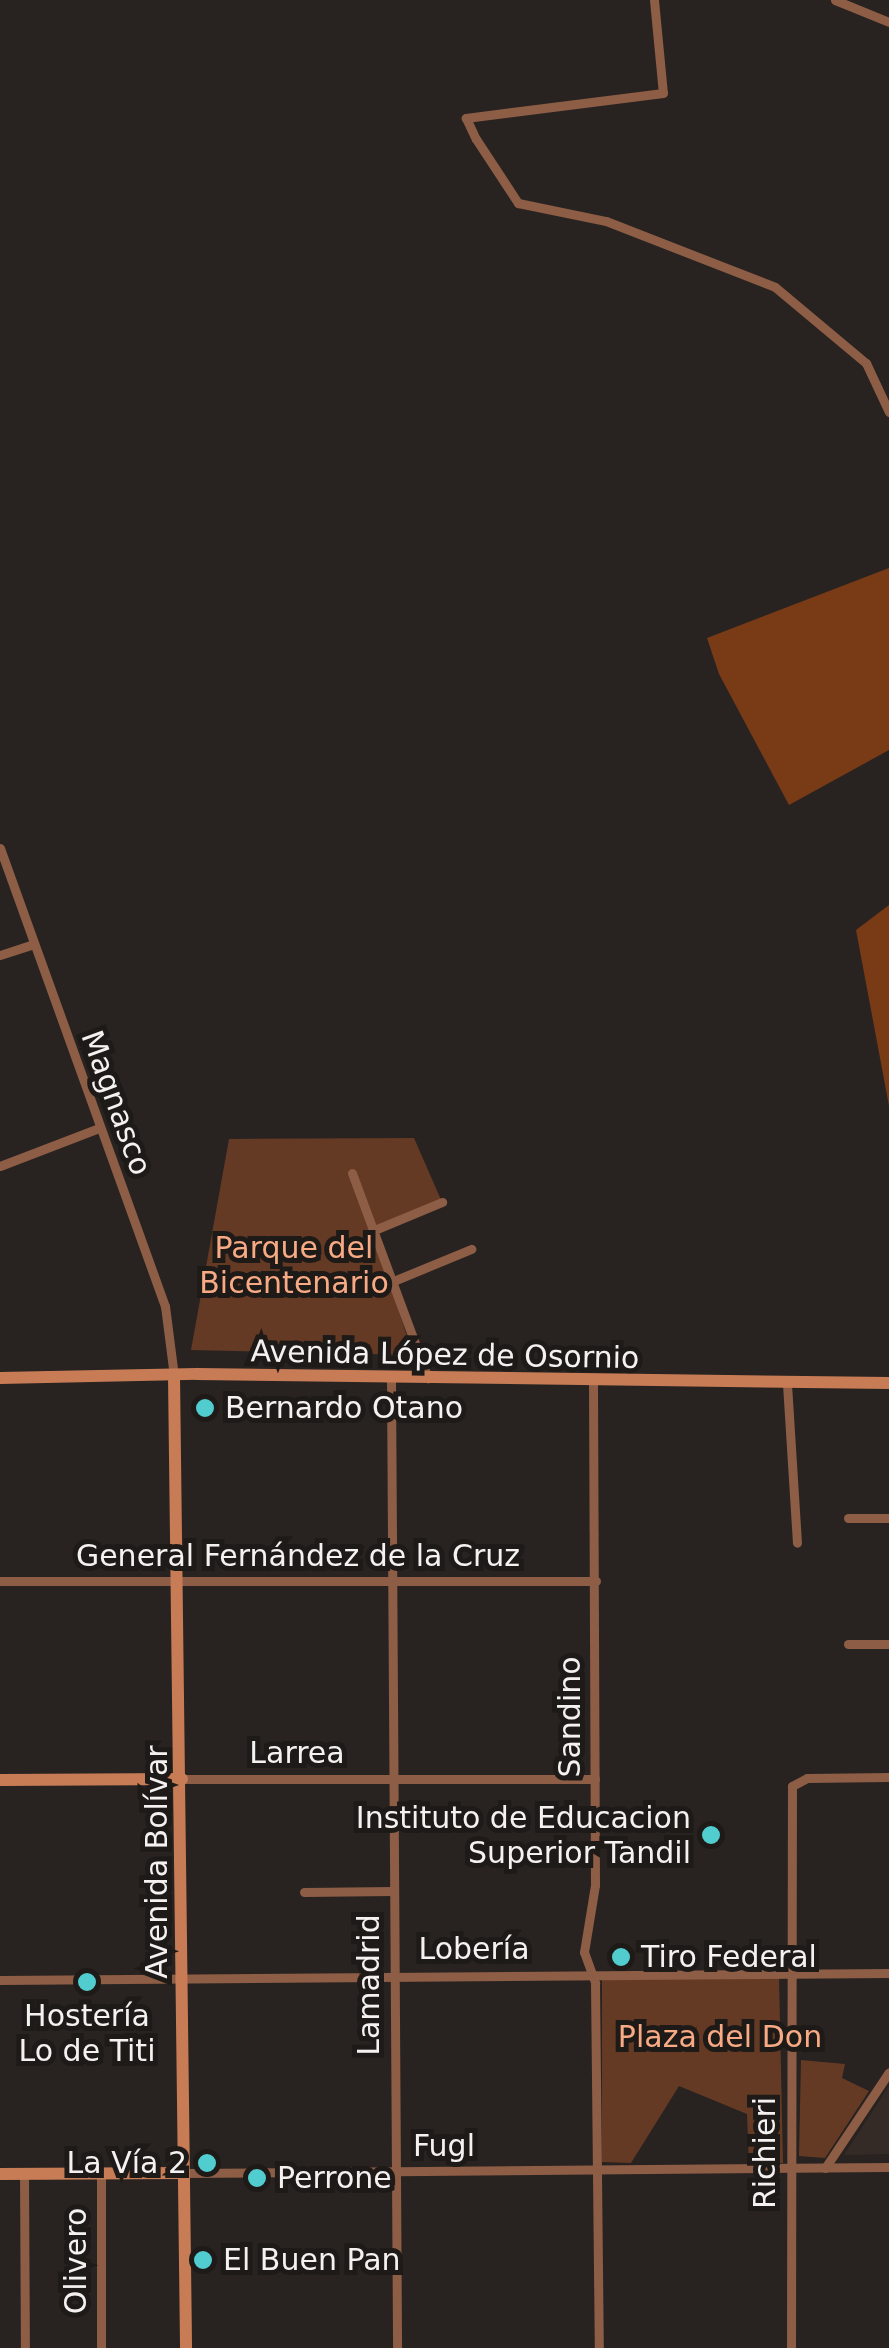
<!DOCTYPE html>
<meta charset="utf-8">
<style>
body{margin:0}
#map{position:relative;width:889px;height:2348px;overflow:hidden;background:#282321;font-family:"DejaVu Sans",sans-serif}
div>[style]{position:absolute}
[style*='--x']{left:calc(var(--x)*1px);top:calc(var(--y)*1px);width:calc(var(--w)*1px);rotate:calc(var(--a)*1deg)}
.built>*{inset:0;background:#352b26}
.green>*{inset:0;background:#653a24}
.forest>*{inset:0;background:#793a16}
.street>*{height:9px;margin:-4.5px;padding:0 4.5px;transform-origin:4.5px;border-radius:4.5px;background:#8d5d45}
.secondary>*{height:12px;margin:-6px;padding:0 6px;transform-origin:6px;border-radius:6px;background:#c87c55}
.dots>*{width:28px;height:28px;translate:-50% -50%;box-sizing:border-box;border:5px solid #1e1a18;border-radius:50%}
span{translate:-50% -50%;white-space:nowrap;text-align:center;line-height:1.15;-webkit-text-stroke:10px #1e1a18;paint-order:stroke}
.street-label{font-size:30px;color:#f4f1f0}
.park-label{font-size:30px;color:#f7aa84}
.poi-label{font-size:30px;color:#f4f1f0}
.left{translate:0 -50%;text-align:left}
.right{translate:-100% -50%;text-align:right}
</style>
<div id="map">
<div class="built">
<div style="clip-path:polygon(889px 2086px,889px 2154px,844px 2155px)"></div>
</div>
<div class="green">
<div style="clip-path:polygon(414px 1138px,442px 1202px,373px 1231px,413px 1355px,191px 1350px,229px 1139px)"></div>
<div style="clip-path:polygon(779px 1977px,783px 2163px,749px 2164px,747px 2114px,679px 2086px,631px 2163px,602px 2162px,602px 1978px)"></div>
<div style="clip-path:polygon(801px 2060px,845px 2064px,842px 2078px,869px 2091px,825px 2158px,799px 2156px)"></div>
</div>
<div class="forest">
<div style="clip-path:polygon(889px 568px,889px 750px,789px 805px,719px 674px,707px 638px)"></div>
<div style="clip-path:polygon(889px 905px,889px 1106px,856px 930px)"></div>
</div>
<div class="street">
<div style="--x:654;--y:0;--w:93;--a:84.5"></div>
<div style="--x:663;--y:93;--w:199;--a:172.8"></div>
<div style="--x:466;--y:118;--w:23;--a:65"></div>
<div style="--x:476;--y:139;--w:77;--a:56.7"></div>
<div style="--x:518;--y:203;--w:90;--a:11.6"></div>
<div style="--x:606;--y:221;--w:181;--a:21.3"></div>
<div style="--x:775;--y:287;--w:119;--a:39.9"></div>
<div style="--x:866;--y:363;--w:54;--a:64.9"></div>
<div style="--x:835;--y:0;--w:58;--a:22.2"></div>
<div style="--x:0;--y:848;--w:487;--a:70.2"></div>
<div style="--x:165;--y:1306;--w:71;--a:82.7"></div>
<div style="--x:0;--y:955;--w:36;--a:-18"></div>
<div style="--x:0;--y:1166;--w:106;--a:-21"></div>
<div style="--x:352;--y:1173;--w:219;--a:69.7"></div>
<div style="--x:372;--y:1231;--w:76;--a:-22.5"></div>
<div style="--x:391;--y:1282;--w:87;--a:-22.4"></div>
<div style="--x:391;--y:1381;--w:967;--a:89.64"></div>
<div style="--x:593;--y:1384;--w:501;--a:89.77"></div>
<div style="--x:595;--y:1885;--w:68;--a:99.3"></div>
<div style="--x:584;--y:1952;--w:33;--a:70"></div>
<div style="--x:595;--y:1983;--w:365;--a:89.4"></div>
<div style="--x:787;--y:1384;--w:159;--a:86.4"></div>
<div style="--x:848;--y:1518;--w:41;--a:0"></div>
<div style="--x:0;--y:1581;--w:596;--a:0"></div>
<div style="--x:848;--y:1644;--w:41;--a:0"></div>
<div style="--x:182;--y:1779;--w:413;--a:0"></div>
<div style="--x:304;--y:1892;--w:89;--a:-0.6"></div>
<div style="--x:0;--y:1980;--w:889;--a:-0.45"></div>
<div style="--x:825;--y:2168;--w:115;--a:-56.3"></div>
<div style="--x:101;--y:2173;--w:175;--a:90"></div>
<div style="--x:184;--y:2173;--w:705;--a:-0.49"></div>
<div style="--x:24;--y:2174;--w:174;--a:89.7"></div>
<div style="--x:791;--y:2348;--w:562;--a:-89.9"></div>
<div style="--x:792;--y:1786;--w:17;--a:-28"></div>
<div style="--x:807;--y:1778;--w:82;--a:-0.7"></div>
</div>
<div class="secondary">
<div style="--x:174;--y:1376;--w:972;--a:89.29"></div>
<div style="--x:0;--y:1378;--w:197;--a:-1.2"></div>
<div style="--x:197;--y:1374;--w:692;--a:0.75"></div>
<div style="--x:0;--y:1780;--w:182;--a:-0.3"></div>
<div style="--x:0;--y:2174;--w:184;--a:-0.3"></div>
</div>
<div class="dots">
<div style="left:205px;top:1408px;background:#52cdcf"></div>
<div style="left:711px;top:1835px;background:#52cdcf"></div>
<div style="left:621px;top:1957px;background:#52cdcf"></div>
<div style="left:87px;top:1982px;background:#52cdcf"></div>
<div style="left:207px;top:2163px;background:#52cdcf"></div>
<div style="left:257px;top:2178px;background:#52cdcf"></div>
<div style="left:203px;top:2260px;background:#52cdcf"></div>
</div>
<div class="street-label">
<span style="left:116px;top:1103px;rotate:70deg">Magnasco</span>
<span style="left:445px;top:1355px;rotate:1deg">Avenida López de Osornio</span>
<span style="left:298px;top:1556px">General Fernández de la Cruz</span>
<span style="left:570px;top:1717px;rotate:-90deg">Sandino</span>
<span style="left:297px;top:1753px">Larrea</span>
<span style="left:157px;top:1862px;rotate:-90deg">Avenida Bolívar</span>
<span style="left:474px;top:1949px">Lobería</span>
<span style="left:369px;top:1985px;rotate:-90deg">Lamadrid</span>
<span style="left:444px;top:2146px">Fugl</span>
<span style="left:765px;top:2153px;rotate:-90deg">Richieri</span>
<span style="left:76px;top:2261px;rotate:-90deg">Olivero</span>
</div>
<div class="park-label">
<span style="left:294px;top:1265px">Parque del<br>Bicentenario</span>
<span style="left:720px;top:2037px">Plaza del Don</span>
</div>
<div class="poi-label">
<span class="left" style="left:225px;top:1408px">Bernardo Otano</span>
<span class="right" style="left:691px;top:1835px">Instituto de Educacion<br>Superior Tandil</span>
<span class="left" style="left:641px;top:1957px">Tiro Federal</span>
<span style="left:87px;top:2033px">Hostería<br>Lo de Titi</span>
<span class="right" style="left:187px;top:2163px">La Vía 2</span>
<span class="left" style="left:277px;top:2178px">Perrone</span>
<span class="left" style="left:223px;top:2260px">El Buen Pan</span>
</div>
</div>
